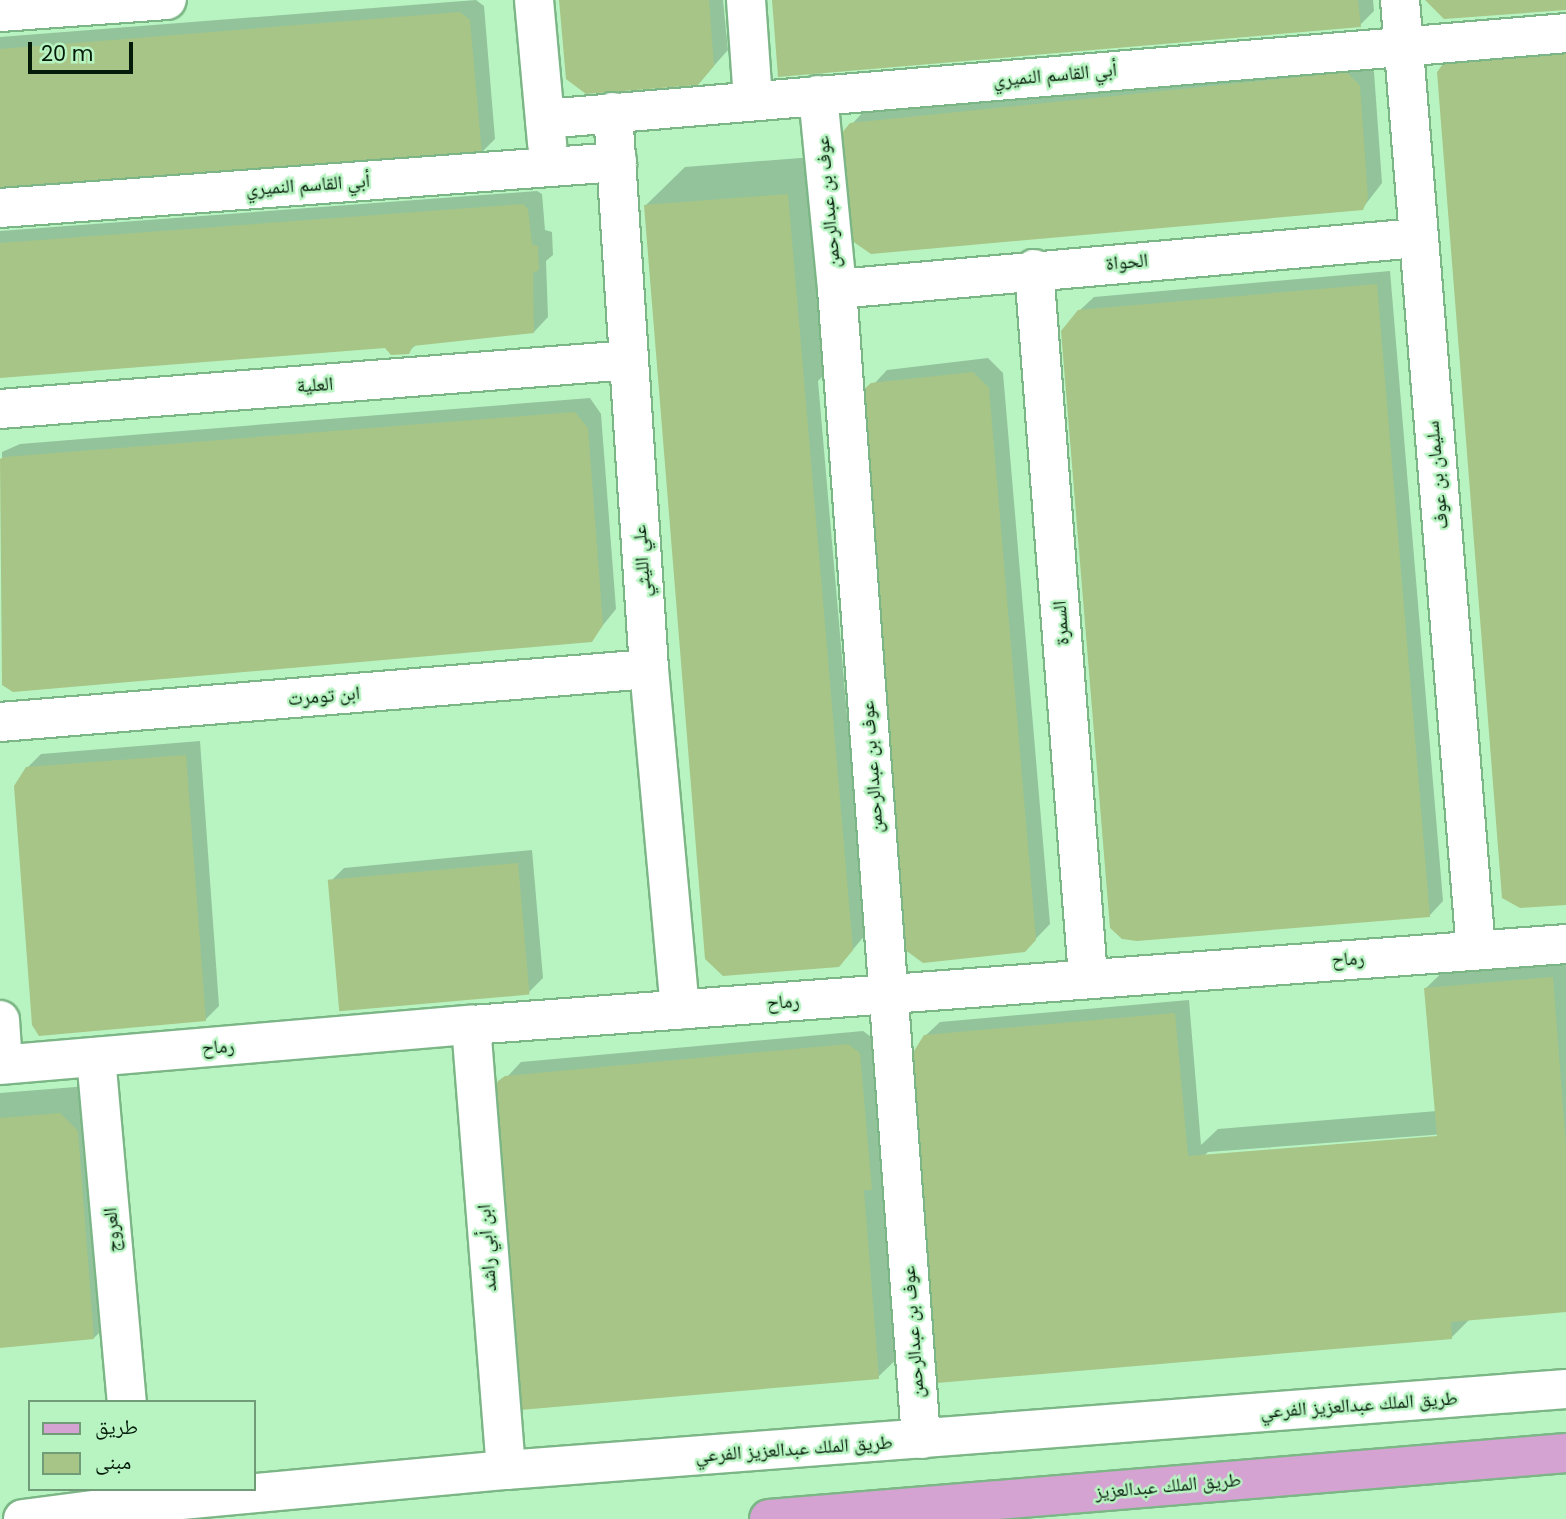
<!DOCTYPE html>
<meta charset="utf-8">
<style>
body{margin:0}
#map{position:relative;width:1566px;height:1519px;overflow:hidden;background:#b8f4c2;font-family:Poppins,"Noto Naskh Arabic",sans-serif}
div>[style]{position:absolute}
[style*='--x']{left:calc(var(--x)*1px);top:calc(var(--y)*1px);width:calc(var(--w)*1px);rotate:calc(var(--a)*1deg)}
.shadow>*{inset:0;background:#0003}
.building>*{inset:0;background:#a7c587;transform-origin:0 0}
.roads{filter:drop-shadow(2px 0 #7cb686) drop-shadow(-2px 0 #7cb686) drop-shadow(0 2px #7cb686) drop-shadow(0 -2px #7cb686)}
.minor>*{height:38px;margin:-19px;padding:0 19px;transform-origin:19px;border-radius:19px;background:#fff}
.major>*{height:38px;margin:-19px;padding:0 19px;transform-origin:19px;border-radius:19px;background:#d4a3d1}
span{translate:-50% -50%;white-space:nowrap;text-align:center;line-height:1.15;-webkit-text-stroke:5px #b8f4c2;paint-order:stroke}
.street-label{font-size:19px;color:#051b0a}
.legend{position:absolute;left:28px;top:1400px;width:228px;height:91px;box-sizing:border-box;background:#b8f4c2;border:2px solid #709d78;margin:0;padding:9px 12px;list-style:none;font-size:21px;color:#051b0a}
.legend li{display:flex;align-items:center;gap:14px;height:35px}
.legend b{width:35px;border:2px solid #709d78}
.scale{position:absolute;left:28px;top:42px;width:105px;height:32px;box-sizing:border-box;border:4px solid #051b0a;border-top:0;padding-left:9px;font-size:21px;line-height:24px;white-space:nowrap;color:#051b0a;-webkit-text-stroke:5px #b8f4c2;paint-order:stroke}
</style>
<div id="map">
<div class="shadow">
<div style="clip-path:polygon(476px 0,484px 6px,495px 139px,481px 153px,0 191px,0 37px)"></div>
<div style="clip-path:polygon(561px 0,723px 0,728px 50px,712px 68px)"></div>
<div style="clip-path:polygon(773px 0,1373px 0,1374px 11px,1360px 25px)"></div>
<div style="clip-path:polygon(1361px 59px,1374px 72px,1382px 183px,1362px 209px,852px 124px,866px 109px)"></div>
<div style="clip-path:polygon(826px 156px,843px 356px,818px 381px,866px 934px,839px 966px,645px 206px,685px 167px)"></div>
<div style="clip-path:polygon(537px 191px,542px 194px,545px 230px,552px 232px,553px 255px,546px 261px,548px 317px,534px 332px,417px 344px,408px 352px,386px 347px,0 377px,0 231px)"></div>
<div style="clip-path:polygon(1390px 271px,1443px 901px,1429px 916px,1079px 311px,1094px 297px)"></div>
<div style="clip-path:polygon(988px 358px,1003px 373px,1050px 924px,1024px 951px,873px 385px,887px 370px)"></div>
<div style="clip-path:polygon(590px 398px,601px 414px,616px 609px,591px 640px,4px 684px,2px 452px,20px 444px)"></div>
<div style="clip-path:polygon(200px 741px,219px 1006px,205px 1020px,27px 768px,41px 754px)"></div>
<div style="clip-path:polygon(532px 850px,543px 978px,529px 992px,330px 882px,344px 868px)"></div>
<div style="clip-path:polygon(evenodd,1566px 952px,1566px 1310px,1471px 1318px,1451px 1338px,925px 1036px,940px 1022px,1189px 1000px,1201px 1145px,1218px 1129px,1437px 1111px,1426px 988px,1454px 961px,1566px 952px,1445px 1134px,1446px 1137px,1204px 1156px,1208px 1152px,1445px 1134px)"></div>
<div style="clip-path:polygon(863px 1031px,874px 1039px,906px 1350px,878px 1377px,507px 1077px,521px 1062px)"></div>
<div style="clip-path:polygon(88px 1086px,122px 1310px,94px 1338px,0 1346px,0 1093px)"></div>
</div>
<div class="building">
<div style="clip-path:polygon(559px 0,709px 0,714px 66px,698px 85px,586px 94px,566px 79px)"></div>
<div style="clip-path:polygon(772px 0,1358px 0,1361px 27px,778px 77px)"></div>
<div style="clip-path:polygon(1425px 0,1566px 0,1566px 10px,1444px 19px)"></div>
<div style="clip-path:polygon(460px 12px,470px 20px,482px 155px,0 193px,0 49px)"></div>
<div style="clip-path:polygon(1566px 51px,1566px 905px,1520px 908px,1502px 898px,1437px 72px,1446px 60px)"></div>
<div style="clip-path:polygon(1347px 72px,1360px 86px,1368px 198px,1363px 210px,871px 254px,845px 236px,837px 139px,850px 123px)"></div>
<div style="clip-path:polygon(788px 194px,853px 950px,839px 967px,723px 976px,705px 959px,644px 205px)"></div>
<div style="clip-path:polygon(523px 204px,528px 209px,532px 244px,538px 246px,539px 270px,533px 273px,534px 333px,413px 346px,409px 354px,391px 355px,385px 348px,0 378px,0 243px)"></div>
<div style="clip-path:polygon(1377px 284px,1430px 917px,1137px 941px,1122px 939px,1110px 928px,1061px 331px,1078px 310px)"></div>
<div style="clip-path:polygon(973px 372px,989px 388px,1036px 940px,1025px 952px,923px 963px,904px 949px,862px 391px,871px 383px)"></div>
<div style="clip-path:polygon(575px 412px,588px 428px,603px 625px,592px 642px,13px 692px,2px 685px,0 459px,4px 457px)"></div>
<div style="clip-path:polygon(186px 755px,206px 1021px,39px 1036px,32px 1025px,14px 786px,26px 767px)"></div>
<div style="left:518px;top:863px;width:132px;height:191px;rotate:85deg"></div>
<div style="clip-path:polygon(1553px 977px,1566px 1146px,1566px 1312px,1451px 1322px,1452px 1339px,937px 1383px,909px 1059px,924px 1035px,1175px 1013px,1188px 1156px,1437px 1136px,1424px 988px)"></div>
<div style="clip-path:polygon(848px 1044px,860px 1053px,872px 1190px,864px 1190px,879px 1379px,520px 1410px,494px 1091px,498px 1081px,505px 1076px)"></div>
<div style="clip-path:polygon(60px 1113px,78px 1131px,94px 1339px,0 1348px,0 1118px)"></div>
</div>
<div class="roads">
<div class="minor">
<div style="--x:534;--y:0;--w:145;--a:84.8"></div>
<div style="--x:746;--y:0;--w:100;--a:86"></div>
<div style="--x:1400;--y:0;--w:953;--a:85.43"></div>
<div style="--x:0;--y:12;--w:167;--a:-4.1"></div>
<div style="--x:818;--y:95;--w:195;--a:84.4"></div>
<div style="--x:837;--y:289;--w:1153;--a:85.82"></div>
<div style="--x:613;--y:112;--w:558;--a:86.3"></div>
<div style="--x:649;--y:669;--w:342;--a:84.8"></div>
<div style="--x:545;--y:119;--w:1025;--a:-4.81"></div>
<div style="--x:0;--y:208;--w:619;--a:-4.26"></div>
<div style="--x:1034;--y:269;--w:710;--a:85.64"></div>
<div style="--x:837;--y:289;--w:583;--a:-5.02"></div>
<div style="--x:0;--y:409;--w:631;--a:-4.45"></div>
<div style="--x:0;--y:722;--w:651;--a:-4.67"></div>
<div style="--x:0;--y:1020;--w:44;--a:86.1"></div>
<div style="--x:471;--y:1025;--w:446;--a:85.5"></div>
<div style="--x:96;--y:1057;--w:346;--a:84.9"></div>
<div style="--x:0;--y:1065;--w:473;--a:-4.9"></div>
<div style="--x:471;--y:1025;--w:1098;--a:-4.23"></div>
<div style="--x:23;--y:1519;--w:116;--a:-7.4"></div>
<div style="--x:138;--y:1504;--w:370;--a:-5.3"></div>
<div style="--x:506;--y:1470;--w:1063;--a:-4.37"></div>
</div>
<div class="major">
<div style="--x:769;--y:1519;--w:800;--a:-4.73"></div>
</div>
</div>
<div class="street-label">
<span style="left:1055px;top:75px;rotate:-5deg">أبي القاسم النميري</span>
<span style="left:308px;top:185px;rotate:-4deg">أبي القاسم النميري</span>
<span style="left:828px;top:202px;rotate:-95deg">عوف بن عبدالرحمن</span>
<span style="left:1127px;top:262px;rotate:-5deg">الحواة</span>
<span style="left:315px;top:385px;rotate:-4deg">العلية</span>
<span style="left:1437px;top:475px;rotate:-95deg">سليمان بن عوف</span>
<span style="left:642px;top:561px;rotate:-94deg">علي الليثي</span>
<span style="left:1061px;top:623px;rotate:-94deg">السمرة</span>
<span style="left:324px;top:696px;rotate:-5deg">ابن تومرت</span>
<span style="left:872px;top:767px;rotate:-94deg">عوف بن عبدالرحمن</span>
<span style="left:1348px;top:959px;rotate:-4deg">رماح</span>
<span style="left:783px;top:1002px;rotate:-5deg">رماح</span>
<span style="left:218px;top:1047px;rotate:-5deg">رماح</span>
<span style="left:112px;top:1230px;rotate:-95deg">العروج</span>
<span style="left:487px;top:1248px;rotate:-94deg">ابن أبي راشد</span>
<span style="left:913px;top:1332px;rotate:-94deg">عوف بن عبدالرحمن</span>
<span style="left:1359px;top:1405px;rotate:-4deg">طريق الملك عبدالعزيز الفرعي</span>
<span style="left:794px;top:1449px;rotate:-4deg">طريق الملك عبدالعزيز الفرعي</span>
<span style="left:1168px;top:1486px;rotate:-5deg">طريق الملك عبدالعزيز</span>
</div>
<ul class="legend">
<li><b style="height:9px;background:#d4a3d1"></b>طريق</li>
<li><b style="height:19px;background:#a7c587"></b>مبنى</li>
</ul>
<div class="scale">20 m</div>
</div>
